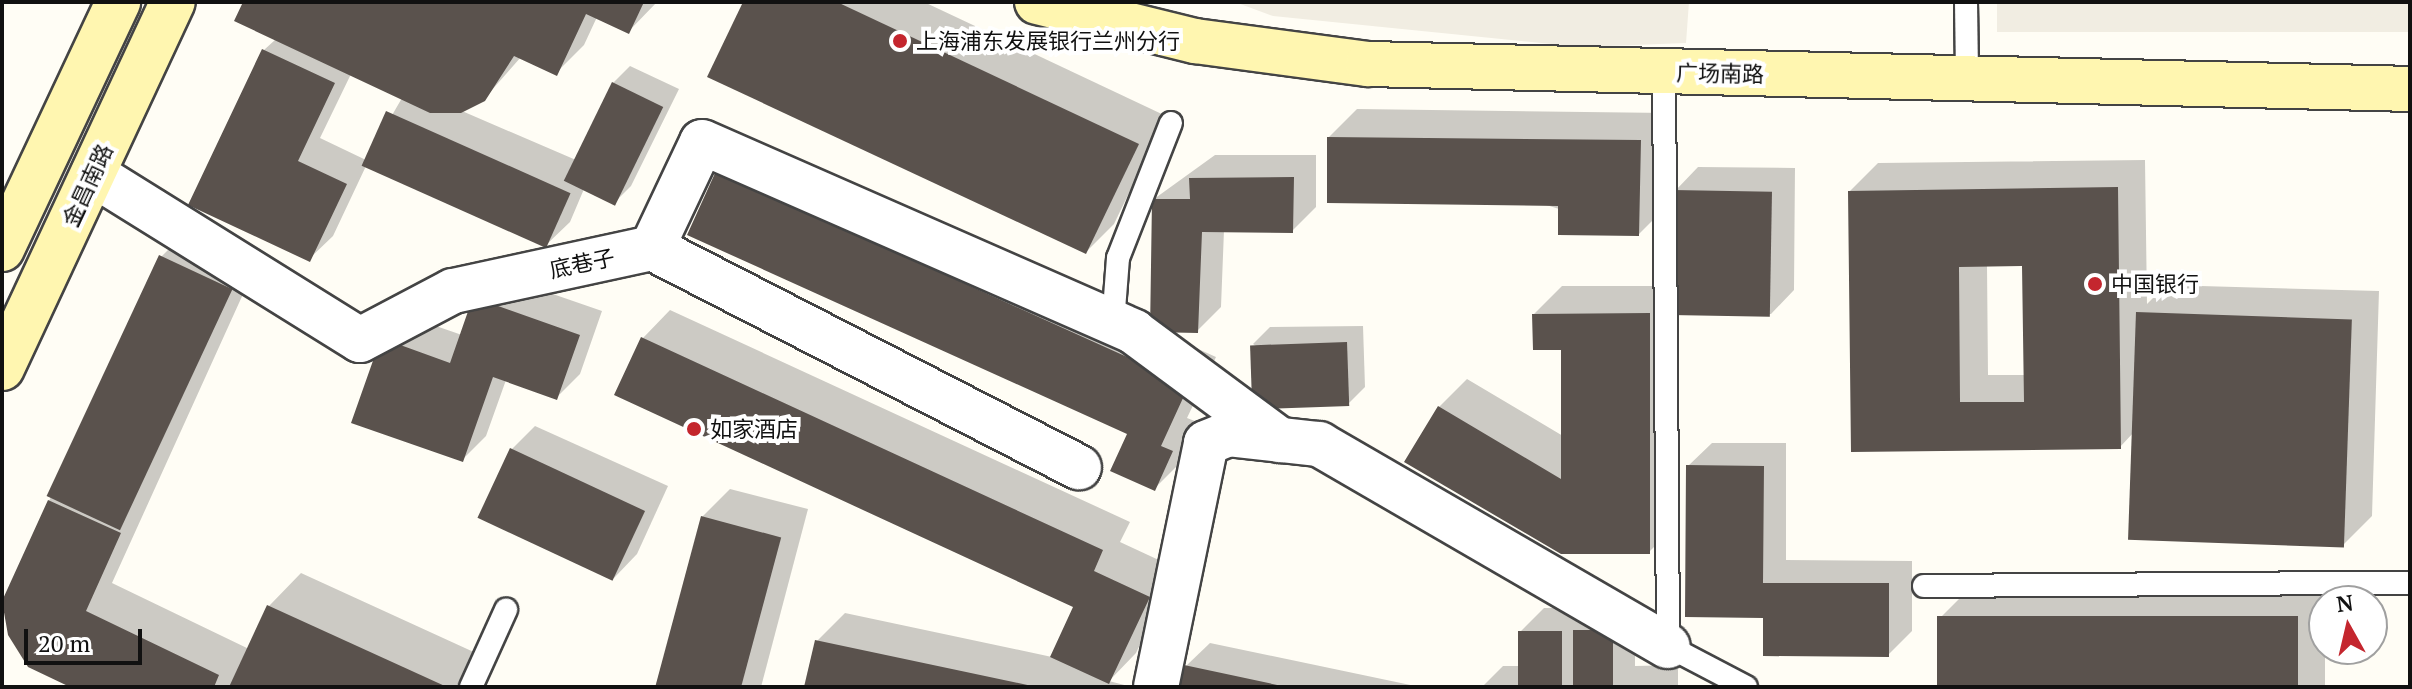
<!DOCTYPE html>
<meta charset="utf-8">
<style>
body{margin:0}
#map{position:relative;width:2412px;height:689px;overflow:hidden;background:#fffdf5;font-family:"PT Serif","Noto Sans SC",serif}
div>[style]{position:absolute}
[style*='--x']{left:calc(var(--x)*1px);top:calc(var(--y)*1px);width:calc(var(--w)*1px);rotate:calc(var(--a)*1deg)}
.plaza>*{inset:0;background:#f1ede2;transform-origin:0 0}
.shadow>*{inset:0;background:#0003}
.building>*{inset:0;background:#5a524d;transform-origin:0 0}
.roads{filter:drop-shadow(2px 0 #444) drop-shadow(-2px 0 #444) drop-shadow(0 2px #444) drop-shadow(0 -2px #444)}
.lane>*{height:22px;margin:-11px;padding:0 11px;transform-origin:11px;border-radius:11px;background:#fff}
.street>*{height:44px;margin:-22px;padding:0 22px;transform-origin:22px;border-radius:22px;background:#fff}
.secondary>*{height:44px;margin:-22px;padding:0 22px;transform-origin:22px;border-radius:22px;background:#fff6b0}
.dots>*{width:22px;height:22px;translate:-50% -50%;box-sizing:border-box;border:4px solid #fff;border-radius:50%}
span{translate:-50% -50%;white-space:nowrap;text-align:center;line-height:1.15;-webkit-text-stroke:8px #fff;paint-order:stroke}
.poi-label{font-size:22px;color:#111}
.left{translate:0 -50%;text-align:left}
.street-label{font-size:22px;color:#111}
.frame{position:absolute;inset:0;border:4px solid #111;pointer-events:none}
.north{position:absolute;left:2308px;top:585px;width:80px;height:80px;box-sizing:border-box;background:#fff;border:2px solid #a0a0a0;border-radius:50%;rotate:352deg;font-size:22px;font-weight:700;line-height:32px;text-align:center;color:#111}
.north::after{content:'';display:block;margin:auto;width:28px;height:36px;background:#c4262e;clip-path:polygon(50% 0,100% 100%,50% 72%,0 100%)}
.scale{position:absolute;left:24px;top:629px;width:118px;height:36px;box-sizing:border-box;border:4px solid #111;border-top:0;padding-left:10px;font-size:24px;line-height:28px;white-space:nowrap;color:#111;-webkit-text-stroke:6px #fff;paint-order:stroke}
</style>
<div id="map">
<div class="plaza">
<div style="clip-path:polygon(1235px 2px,1689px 2px,1686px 43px,1582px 47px,1273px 16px)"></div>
<div style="left:1997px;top:2px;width:413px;height:30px"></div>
</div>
<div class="shadow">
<div style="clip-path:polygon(evenodd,245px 2px,657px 2px,628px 32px,597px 17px,584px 45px,556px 73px,521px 57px,484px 99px,462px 111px,576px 160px,613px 83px,630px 66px,679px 89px,631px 186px,614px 203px,584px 189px,570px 222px,546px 245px,366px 166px,333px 236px,309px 259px,264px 50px,276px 39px,245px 2px,351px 74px,402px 98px,366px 160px,320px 138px,351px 74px)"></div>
<div style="clip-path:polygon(745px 2px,924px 2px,1166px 116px,1114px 224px,1086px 252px)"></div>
<div style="clip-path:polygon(1357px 109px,1668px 113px,1667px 206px,1639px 234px,1329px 137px)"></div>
<div style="clip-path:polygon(1215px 155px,1316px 155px,1316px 207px,1292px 231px,1224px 230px,1221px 307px,1197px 331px,1156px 330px,1216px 357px,1187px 418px,1200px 423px,1182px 461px,1154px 489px,1130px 433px,718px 172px,1152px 328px,1154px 199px)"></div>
<div style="clip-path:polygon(evenodd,2145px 160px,2147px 304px,2166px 285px,2379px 291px,2372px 516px,2344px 544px,2134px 432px,2120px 447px,1853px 450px,1850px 191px,1878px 163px,2145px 160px,2024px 264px,2026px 375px,1988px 375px,1987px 265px,2024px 264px)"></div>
<div style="clip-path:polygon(1698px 167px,1795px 168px,1794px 290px,1771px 314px,1677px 313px,1677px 524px,1649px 552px,1407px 461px,1439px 407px,1467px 379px,1563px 436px,1563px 348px,1534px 314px,1562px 286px,1674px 286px,1675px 191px)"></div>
<div style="clip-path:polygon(189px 229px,258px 261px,112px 583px,249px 649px,269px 606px,301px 573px,489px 659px,476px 687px,74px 687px,49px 501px,161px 257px)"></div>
<div style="clip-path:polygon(498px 275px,602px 311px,580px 374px,556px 398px,506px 380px,486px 436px,462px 460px,354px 422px,407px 316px,462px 335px)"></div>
<div style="clip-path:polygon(670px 310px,1130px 522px,1120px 542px,1176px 568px,1136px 653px,1109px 681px,1132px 687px,806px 687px,817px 641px,845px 613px,1052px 657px,1076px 606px,643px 338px)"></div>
<div style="clip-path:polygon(1363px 326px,1365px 387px,1348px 404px,1253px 344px,1270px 327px)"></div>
<div style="clip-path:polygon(535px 426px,668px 486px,637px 554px,614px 578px,512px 449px)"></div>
<div style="clip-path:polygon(1712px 443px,1786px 443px,1786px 560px,1912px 561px,1912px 631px,1888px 655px,1765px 616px,1688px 466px)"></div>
<div style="clip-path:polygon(730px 489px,808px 509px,761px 687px,658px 687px,702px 517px)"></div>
<div style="clip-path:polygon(2325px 589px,2325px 687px,1939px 687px,1939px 619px,1967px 591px)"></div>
<div style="clip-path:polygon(1635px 607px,1635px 666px,1678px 665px,1678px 687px,1482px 687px,1503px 666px,1520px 666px,1520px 632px,1544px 608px)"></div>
<div style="clip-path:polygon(1210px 643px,1420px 687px,1182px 687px,1186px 666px)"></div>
</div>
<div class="building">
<div style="clip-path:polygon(243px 2px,644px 2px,629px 34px,586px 14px,557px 76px,514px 56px,485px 101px,461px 113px,430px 113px,234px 21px)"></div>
<div style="clip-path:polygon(743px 2px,837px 2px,1139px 144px,1086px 254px,707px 77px)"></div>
<div style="clip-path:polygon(262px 49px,335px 83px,298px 161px,347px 184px,310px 262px,188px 205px)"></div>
<div style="left:612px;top:82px;width:57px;height:110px;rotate:26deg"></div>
<div style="left:386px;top:111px;width:202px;height:60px;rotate:24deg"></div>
<div style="clip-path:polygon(1327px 137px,1641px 140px,1639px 236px,1558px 235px,1558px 206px,1327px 203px)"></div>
<div style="clip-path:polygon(716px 171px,1189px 385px,1161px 446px,1173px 451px,1155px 491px,1110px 471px,1127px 434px,687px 235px)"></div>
<div style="clip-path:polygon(1294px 177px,1293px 233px,1202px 232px,1198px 333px,1150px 332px,1152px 199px,1190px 199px,1189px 178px)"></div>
<div style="clip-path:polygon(evenodd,2118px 187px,2121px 449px,1851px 452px,1848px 191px,2118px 187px,2022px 266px,2024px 402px,1960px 402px,1959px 267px,2022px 266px)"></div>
<div style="left:1673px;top:190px;width:99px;height:125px;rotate:1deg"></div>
<div style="left:159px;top:255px;width:81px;height:266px;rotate:25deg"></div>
<div style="clip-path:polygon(473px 297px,580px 335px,557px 400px,493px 377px,463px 462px,351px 423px,381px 338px,450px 363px)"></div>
<div style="left:2136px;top:312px;width:216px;height:228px;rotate:2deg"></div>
<div style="clip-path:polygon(1650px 313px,1650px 554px,1561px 554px,1404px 462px,1438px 406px,1561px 479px,1561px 350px,1533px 350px,1532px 314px)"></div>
<div style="clip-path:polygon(641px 337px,1103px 550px,1094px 571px,1150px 597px,1109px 684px,1050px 657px,1073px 607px,614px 395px)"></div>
<div style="left:1347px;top:342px;width:64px;height:97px;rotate:88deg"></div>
<div style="left:510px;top:448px;width:149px;height:77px;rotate:25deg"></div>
<div style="clip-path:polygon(1686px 465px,1764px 466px,1763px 583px,1889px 583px,1889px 657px,1763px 656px,1763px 618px,1685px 617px)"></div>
<div style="clip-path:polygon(48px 500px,121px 533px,86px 611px,219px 675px,214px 687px,70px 687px,28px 667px,8px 635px,2px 601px)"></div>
<div style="left:701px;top:516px;width:83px;height:177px;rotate:15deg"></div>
<div style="clip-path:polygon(267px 605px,447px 687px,229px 687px)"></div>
<div style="left:2298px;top:616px;width:71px;height:361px;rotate:90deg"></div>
<div style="left:1573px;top:630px;width:40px;height:57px"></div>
<div style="left:1518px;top:631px;width:44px;height:56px"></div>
<div style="clip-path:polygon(815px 640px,1032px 686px,1032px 687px,804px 687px)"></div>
<div style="clip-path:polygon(1184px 665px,1282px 686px,1282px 687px,1180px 687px)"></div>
</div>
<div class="roads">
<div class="lane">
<div style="--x:1966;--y:2;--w:76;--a:89.2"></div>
<div style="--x:1664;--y:71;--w:575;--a:89.6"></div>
<div style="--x:1668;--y:646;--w:88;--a:27.7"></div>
<div style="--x:1113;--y:323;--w:65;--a:-85.6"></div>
<div style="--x:1118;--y:258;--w:145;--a:-68.6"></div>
<div style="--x:1924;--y:586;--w:486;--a:-0.4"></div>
<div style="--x:471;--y:687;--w:85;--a:-65.6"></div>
</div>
<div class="street">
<div style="--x:93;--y:174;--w:314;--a:31.9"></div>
<div style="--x:360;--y:340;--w:105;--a:-27.8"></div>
<div style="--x:453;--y:291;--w:204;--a:-12.2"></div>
<div style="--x:652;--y:248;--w:480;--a:27.2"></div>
<div style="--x:652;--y:248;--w:117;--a:-64.7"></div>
<div style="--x:702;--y:142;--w:472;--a:23.7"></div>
<div style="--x:1134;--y:332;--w:182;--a:36.5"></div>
<div style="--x:1156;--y:687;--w:249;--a:-78.4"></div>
<div style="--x:1206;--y:443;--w:24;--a:-22"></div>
<div style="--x:1228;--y:434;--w:92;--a:6.3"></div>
<div style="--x:1319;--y:444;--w:403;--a:30.1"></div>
</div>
<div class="secondary">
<div style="--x:1037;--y:2;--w:163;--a:13.9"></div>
<div style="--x:1195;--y:41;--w:175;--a:7.6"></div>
<div style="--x:1368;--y:64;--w:1042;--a:1.37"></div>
<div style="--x:2;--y:249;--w:273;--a:-64.8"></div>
<div style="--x:2;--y:368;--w:404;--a:-65"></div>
</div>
</div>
<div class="dots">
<div style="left:900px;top:41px;background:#c4262e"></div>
<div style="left:2095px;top:284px;background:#c4262e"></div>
<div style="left:694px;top:429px;background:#c4262e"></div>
</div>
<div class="poi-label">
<span class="left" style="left:916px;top:41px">上海浦东发展银行兰州分行</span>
<span class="left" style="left:2111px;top:284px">中国银行</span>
<span class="left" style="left:710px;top:429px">如家酒店</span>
</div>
<div class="street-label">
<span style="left:1720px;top:73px;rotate:1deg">广场南路</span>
<span style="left:87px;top:185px;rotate:-65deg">金昌南路</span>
<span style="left:582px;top:263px;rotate:-12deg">底巷子</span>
</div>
<div class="frame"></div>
<div class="north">N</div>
<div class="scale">20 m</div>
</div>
